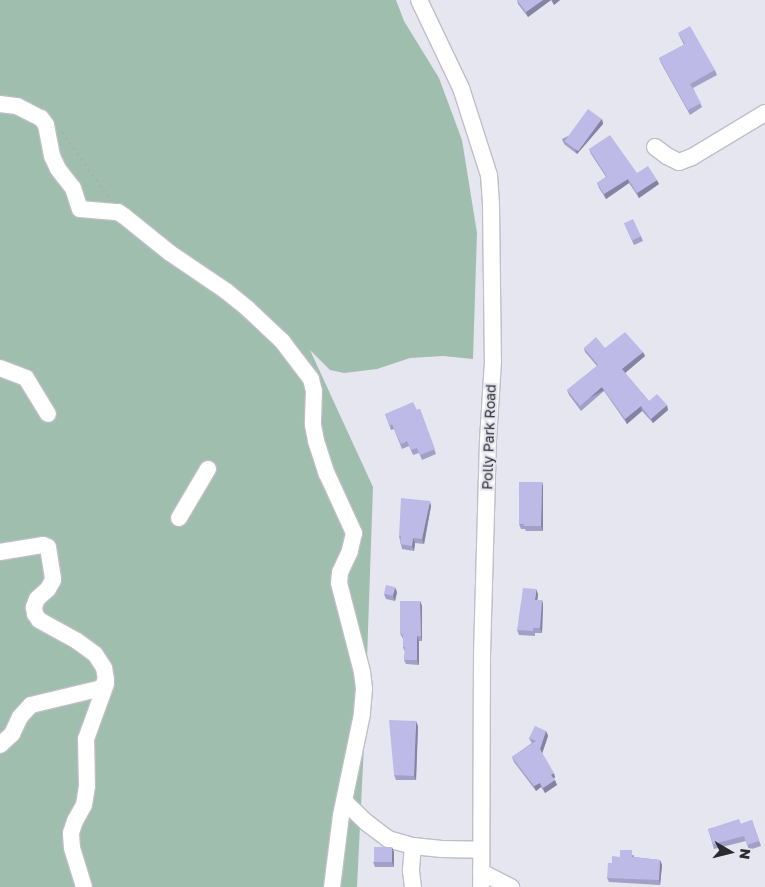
<!DOCTYPE html>
<style>
body{margin:0}
#map{position:relative;width:765px;height:887px;overflow:hidden;background:#e6e6f0;font-family:"Golos Text",sans-serif}
div>[style]{position:absolute}
[style*='--x']{left:calc(var(--x)*1px);top:calc(var(--y)*1px);width:calc(var(--w)*1px);rotate:calc(var(--a)*1deg)}
.green>*{inset:0;background:#a0bead}
.path>*{height:2px;margin-top:-1px;transform-origin:0;background:repeating-linear-gradient(90deg,#ababb3 0 2.5px,transparent 0 6.5px)}
.roads{filter:drop-shadow(1px 0 #bfbec8) drop-shadow(-1px 0 #bfbec8) drop-shadow(0 1px #bfbec8) drop-shadow(0 -1px #bfbec8)}
.minor>*{height:16px;margin:-8px;padding:0 8px;transform-origin:8px;border-radius:8px;background:#fff}
.wall>*{inset:0;background:#a3a0c8}
.shaded-wall>*{inset:0;background:#8582a2;transform-origin:0 0}
.building>*{inset:0;background:#bebae8;transform-origin:0 0}
span{translate:-50% -50%;white-space:nowrap;text-align:center;line-height:1.15;-webkit-text-stroke:4.5px #e6e6f0;paint-order:stroke}
.street-label{font-size:14px;color:#2b2a2e}
.north{position:absolute;left:705px;top:827px;width:50px;height:50px;-webkit-text-stroke:4px #e6e6f0;paint-order:stroke;rotate:98deg;font-size:14px;font-weight:700;line-height:20px;text-align:center;color:#2b2a2e}
.north::after{content:'';display:block;margin:auto;width:18px;height:22px;background:#2b2a2e;clip-path:polygon(50% 0,100% 100%,50% 72%,0 100%)}
</style>
<div id="map">
<div class="green">
<div style="clip-path:polygon(0 0,396px 0,404px 21px,439px 78px,462px 140px,477px 233px,473px 359px,443px 356px,410px 358px,377px 369px,344px 373px,330px 370px,310px 350px,373px 487px,364px 745px,357px 887px,0 887px)"></div>
</div>
<div class="path">
<div style="--x:62;--y:132;--w:80;--a:54.7"></div>
</div>
<div class="roads">
<div class="minor">
<div style="--x:419;--y:0;--w:98;--a:64.5"></div>
<div style="--x:461;--y:88;--w:91;--a:72.2"></div>
<div style="--x:489;--y:175;--w:30;--a:86"></div>
<div style="--x:491;--y:205;--w:156;--a:89.3"></div>
<div style="--x:493;--y:361;--w:79;--a:93.6"></div>
<div style="--x:488;--y:440;--w:213;--a:91.6"></div>
<div style="--x:482;--y:653;--w:234;--a:90.2"></div>
<div style="--x:0;--y:104;--w:17;--a:7"></div>
<div style="--x:17;--y:106;--w:27;--a:27"></div>
<div style="--x:41;--y:118;--w:9;--a:54"></div>
<div style="--x:46;--y:125;--w:32;--a:79"></div>
<div style="--x:52;--y:156;--w:14;--a:65"></div>
<div style="--x:58;--y:169;--w:24;--a:52"></div>
<div style="--x:73;--y:188;--w:22;--a:72"></div>
<div style="--x:80;--y:209;--w:38;--a:5"></div>
<div style="--x:118;--y:212;--w:7;--a:34"></div>
<div style="--x:124;--y:216;--w:59;--a:38.8"></div>
<div style="--x:170;--y:253;--w:68;--a:34.2"></div>
<div style="--x:226;--y:291;--w:28;--a:39"></div>
<div style="--x:248;--y:309;--w:47;--a:43.3"></div>
<div style="--x:282;--y:341;--w:48;--a:52.7"></div>
<div style="--x:311;--y:379;--w:12;--a:76"></div>
<div style="--x:314;--y:391;--w:34;--a:92"></div>
<div style="--x:313;--y:425;--w:16;--a:79"></div>
<div style="--x:316;--y:441;--w:35;--a:72"></div>
<div style="--x:327;--y:474;--w:65;--a:65.4"></div>
<div style="--x:354;--y:533;--w:18;--a:103"></div>
<div style="--x:350;--y:551;--w:23;--a:115"></div>
<div style="--x:340;--y:572;--w:11;--a:95"></div>
<div style="--x:339;--y:583;--w:92;--a:75.5"></div>
<div style="--x:362;--y:672;--w:17;--a:83"></div>
<div style="--x:364;--y:689;--w:25;--a:95"></div>
<div style="--x:362;--y:714;--w:103;--a:101.7"></div>
<div style="--x:341;--y:815;--w:73;--a:97.1"></div>
<div style="--x:655;--y:147;--w:15;--a:37"></div>
<div style="--x:667;--y:156;--w:13;--a:27"></div>
<div style="--x:679;--y:162;--w:14;--a:-21"></div>
<div style="--x:692;--y:157;--w:85;--a:-31.1"></div>
<div style="--x:0;--y:368;--w:28;--a:21"></div>
<div style="--x:26;--y:378;--w:42;--a:58.6"></div>
<div style="--x:179;--y:518;--w:57;--a:-59.4"></div>
<div style="--x:0;--y:552;--w:44;--a:-9.2"></div>
<div style="--x:43;--y:545;--w:5;--a:22"></div>
<div style="--x:48;--y:547;--w:33;--a:81"></div>
<div style="--x:53;--y:580;--w:10;--a:119"></div>
<div style="--x:48;--y:589;--w:15;--a:138"></div>
<div style="--x:37;--y:599;--w:9;--a:111"></div>
<div style="--x:34;--y:607;--w:7;--a:82"></div>
<div style="--x:35;--y:614;--w:7;--a:56"></div>
<div style="--x:39;--y:620;--w:43;--a:28.9"></div>
<div style="--x:77;--y:641;--w:22;--a:36"></div>
<div style="--x:95;--y:654;--w:17;--a:57"></div>
<div style="--x:104;--y:668;--w:11;--a:80"></div>
<div style="--x:106;--y:679;--w:10;--a:114"></div>
<div style="--x:102;--y:688;--w:73;--a:166.5"></div>
<div style="--x:31;--y:705;--w:16;--a:133"></div>
<div style="--x:20;--y:717;--w:19;--a:115"></div>
<div style="--x:12;--y:734;--w:16;--a:137"></div>
<div style="--x:345;--y:802;--w:30;--a:44"></div>
<div style="--x:367;--y:823;--w:26;--a:37"></div>
<div style="--x:388;--y:839;--w:26;--a:16"></div>
<div style="--x:413;--y:846;--w:29;--a:6"></div>
<div style="--x:442;--y:849;--w:39;--a:1"></div>
<div style="--x:413;--y:846;--w:25;--a:95"></div>
<div style="--x:411;--y:871;--w:16;--a:83"></div>
<div style="--x:481;--y:872;--w:34;--a:27"></div>
<div style="--x:84;--y:887;--w:41;--a:-107.1"></div>
<div style="--x:72;--y:848;--w:15;--a:-94"></div>
<div style="--x:71;--y:833;--w:13;--a:-72"></div>
<div style="--x:75;--y:821;--w:18;--a:-61"></div>
<div style="--x:84;--y:805;--w:19;--a:-81"></div>
<div style="--x:87;--y:786;--w:47;--a:-91.2"></div>
<div style="--x:86;--y:739;--w:59;--a:-70"></div>
</div>
</div>
<div class="wall">
<div style="clip-path:polygon(517px 0,560px 0,554px 5px,551px 0,528px 17px,518px 4px)"></div>
<div style="clip-path:polygon(678px 33px,715px 70px,717px 75px,693px 88px,702px 107px,690px 115px,661px 63px,659px 58px,684px 45px)"></div>
<div style="clip-path:polygon(602px 119px,603px 124px,577px 154px,564px 144px,562px 139px)"></div>
<div style="clip-path:polygon(589px 149px,659px 184px,639px 198px,629px 183px,606px 199px,599px 188px,597px 183px,606px 177px,591px 154px)"></div>
<div style="clip-path:polygon(624px 223px,641px 236px,643px 241px,634px 245px)"></div>
<div style="clip-path:polygon(584px 348px,605px 348px,645px 356px,625px 373px,649px 401px,668px 410px,653px 423px,642px 411px,627px 424px,604px 391px,581px 411px,569px 395px,567px 390px,597px 366px,585px 352px)"></div>
<div style="clip-path:polygon(420px 409px,436px 454px,422px 460px,419px 453px,413px 455px,409px 446px,402px 449px,394px 429px,391px 430px,385px 414px,417px 410px)"></div>
<div style="clip-path:polygon(542px 482px,543px 486px,543px 531px,526px 531px,525px 529px,521px 529px,519px 524px)"></div>
<div style="clip-path:polygon(431px 506px,424px 544px,415px 543px,414px 551px,402px 549px,399px 536px)"></div>
<div style="clip-path:polygon(397px 592px,395px 601px,386px 599px,384px 594px)"></div>
<div style="clip-path:polygon(538px 594px,537px 600px,542px 600px,543px 605px,542px 633px,535px 633px,535px 636px,519px 635px,517px 630px)"></div>
<div style="clip-path:polygon(420px 601px,422px 606px,422px 641px,419px 641px,419px 665px,406px 664px,404px 660px,405px 652px,403px 647px,403px 639px,400px 633px)"></div>
<div style="clip-path:polygon(418px 726px,416px 780px,396px 780px,394px 775px)"></div>
<div style="clip-path:polygon(546px 731px,548px 736px,542px 753px,555px 777px,554px 779px,557px 785px,545px 793px,541px 787px,536px 791px,514px 762px,512px 757px,532px 743px,531px 742px,529px 738px)"></div>
<div style="clip-path:polygon(752px 820px,761px 846px,749px 850px,746px 841px,714px 849px,708px 829px,741px 824px)"></div>
<div style="clip-path:polygon(394px 852px,394px 867px,375px 867px,373px 862px)"></div>
<div style="clip-path:polygon(634px 855px,634px 857px,660px 860px,662px 865px,660px 885px,609px 882px,607px 878px,612px 863px,620px 857px)"></div>
</div>
<div class="shaded-wall">
<div style="clip-path:polygon(543px 0,551px 0,528px 17px,526px 12px)"></div>
<div style="clip-path:polygon(552px 0,560px 0,554px 5px)"></div>
<div style="clip-path:polygon(602px 119px,603px 124px,577px 154px,575px 149px)"></div>
<div style="clip-path:polygon(628px 179px,629px 183px,606px 199px,604px 194px)"></div>
<div style="clip-path:polygon(657px 180px,659px 184px,639px 198px,637px 193px)"></div>
<div style="clip-path:polygon(643px 352px,645px 356px,624px 374px,622px 369px)"></div>
<div style="left:602px;top:387px;width:4px;height:29px;rotate:63deg"></div>
<div style="clip-path:polygon(667px 405px,668px 410px,653px 423px,651px 419px)"></div>
<div style="clip-path:polygon(641px 406px,642px 411px,627px 424px,625px 419px)"></div>
<div style="clip-path:polygon(542px 482px,543px 486px,543px 531px,541px 526px)"></div>
<div style="clip-path:polygon(430px 501px,431px 506px,424px 544px,422px 539px)"></div>
<div style="clip-path:polygon(413px 538px,415px 543px,414px 551px,412px 546px)"></div>
<div style="clip-path:polygon(395px 587px,397px 592px,395px 601px,393px 596px)"></div>
<div style="clip-path:polygon(536px 589px,538px 594px,537px 604px,535px 600px)"></div>
<div style="clip-path:polygon(542px 600px,543px 605px,542px 633px,540px 628px)"></div>
<div style="clip-path:polygon(420px 601px,422px 606px,422px 641px,421px 636px)"></div>
<div style="clip-path:polygon(417px 636px,419px 641px,419px 665px,417px 660px)"></div>
<div style="clip-path:polygon(416px 721px,418px 726px,416px 780px,414px 776px)"></div>
<div style="clip-path:polygon(546px 731px,548px 736px,542px 754px,540px 749px)"></div>
<div style="clip-path:polygon(554px 773px,555px 777px,553px 779px,551px 775px)"></div>
<div style="clip-path:polygon(555px 780px,557px 785px,545px 793px,543px 788px)"></div>
<div style="clip-path:polygon(540px 783px,541px 787px,536px 791px,534px 786px)"></div>
<div style="clip-path:polygon(392px 847px,394px 852px,394px 867px,392px 862px)"></div>
<div style="clip-path:polygon(660px 860px,662px 865px,660px 885px,659px 880px)"></div>
</div>
<div class="building">
<div style="clip-path:polygon(517px 0,543px 0,526px 12px)"></div>
<div style="clip-path:polygon(690px 26px,715px 70px,690px 84px,701px 103px,688px 110px,659px 58px,685px 44px,678px 33px)"></div>
<div style="left:588px;top:109px;width:17px;height:40px;rotate:36deg"></div>
<div style="clip-path:polygon(610px 135px,637px 173px,648px 166px,657px 180px,637px 193px,628px 179px,604px 194px,597px 183px,607px 177px,589px 149px)"></div>
<div style="left:633px;top:219px;width:19px;height:10px;rotate:65deg"></div>
<div style="clip-path:polygon(625px 332px,643px 352px,622px 369px,649px 401px,657px 394px,667px 405px,651px 419px,641px 406px,625px 419px,602px 387px,580px 406px,567px 390px,598px 365px,584px 348px,596px 337px,605px 348px)"></div>
<div style="clip-path:polygon(413px 402px,417px 410px,420px 409px,435px 449px,420px 455px,417px 448px,411px 450px,407px 441px,401px 444px,392px 424px,390px 426px,385px 414px)"></div>
<div style="clip-path:polygon(519px 482px,542px 482px,541px 526px,524px 526px,524px 524px,519px 524px)"></div>
<div style="clip-path:polygon(401px 498px,430px 501px,422px 539px,413px 538px,412px 546px,400px 544px,401px 536px,399px 536px)"></div>
<div style="left:386px;top:585px;width:9px;height:9px;rotate:13deg"></div>
<div style="clip-path:polygon(523px 588px,536px 589px,535px 600px,542px 600px,540px 628px,533px 628px,533px 631px,517px 630px)"></div>
<div style="clip-path:polygon(400px 601px,420px 601px,421px 636px,417px 636px,417px 660px,404px 660px,405px 647px,403px 647px,403px 635px,400px 633px)"></div>
<div style="clip-path:polygon(389px 720px,416px 721px,414px 776px,394px 775px)"></div>
<div style="clip-path:polygon(535px 726px,546px 731px,540px 749px,554px 773px,551px 775px,555px 780px,543px 788px,540px 783px,534px 786px,512px 757px,536px 741px,529px 738px)"></div>
<div style="clip-path:polygon(739px 819px,741px 824px,752px 820px,759px 841px,747px 845px,744px 836px,713px 844px,708px 829px)"></div>
<div style="left:374px;top:847px;width:18px;height:15px"></div>
<div style="clip-path:polygon(620px 850px,632px 850px,632px 857px,660px 860px,659px 880px,607px 878px,608px 863px,612px 863px,612px 856px,620px 857px)"></div>
</div>
<div class="street-label">
<span style="left:489px;top:437px;rotate:-88deg">Polly Park Road</span>
</div>
<div class="north">N</div>
</div>
